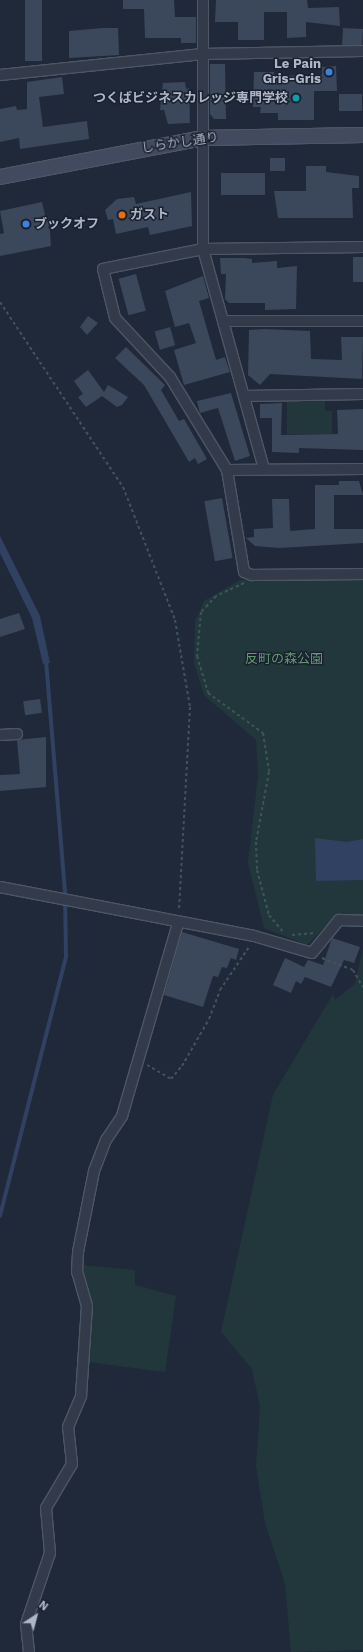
<!DOCTYPE html>
<meta charset="utf-8">
<style>
body{margin:0}
#map{position:relative;width:363px;height:1652px;overflow:hidden;background:#20293a;font-family:"Work Sans","Noto Sans JP",sans-serif}
div>[style]{position:absolute}
[style*='--x']{left:calc(var(--x)*1px);top:calc(var(--y)*1px);width:calc(var(--w)*1px);rotate:calc(var(--a)*1deg)}
.green>*{inset:0;background:#22373b}
.water>*{inset:0;background:#304161}
.stream>*{height:3.5px;margin:-1.75px;padding:0 1.75px;transform-origin:1.75px;border-radius:1.75px;background:#304161}
.building>*{inset:0;background:#3b475b;transform-origin:0 0}
.path>*{height:2px;margin-top:-1px;transform-origin:0;background:repeating-linear-gradient(90deg,#3f5459 0 3px,transparent 0 6px)}
.roads{filter:drop-shadow(1px 0 #4e5665) drop-shadow(-1px 0 #4e5665) drop-shadow(0 1px #4e5665) drop-shadow(0 -1px #4e5665)}
.street>*{height:10px;margin:-5px;padding:0 5px;transform-origin:5px;border-radius:5px;background:#333b4a}
.secondary>*{height:14px;margin:-7px;padding:0 7px;transform-origin:7px;border-radius:7px;background:#414a5e}
.dots>*{width:11px;height:11px;translate:-50% -50%;box-sizing:border-box;border:2px solid #19212f;border-radius:50%}
span{translate:-50% -50%;white-space:nowrap;text-align:center;line-height:1.15;-webkit-text-stroke:3px #19212f;paint-order:stroke}
.poi-label{font-size:13px;color:#aeb6c7;font-weight:700}
.right{translate:-100% -50%;text-align:right}
.left{translate:0 -50%;text-align:left}
.street-label{font-size:13px;color:#aeb6c7}
.park-label{font-size:13px;color:#649973}
.north{position:absolute;left:16px;top:1596px;width:40px;height:40px;-webkit-text-stroke:3px #19212f;paint-order:stroke;rotate:36deg;font-size:11px;font-weight:700;line-height:16px;text-align:center;color:#aeb6c7}
.north::after{content:'';display:block;margin:auto;width:14px;height:18px;background:#aeb6c7;clip-path:polygon(50% 0,100% 100%,50% 72%,0 100%)}
</style>
<div id="map">
<div class="green">
<div style="clip-path:polygon(287px 401px,325px 401px,325px 411px,332px 411px,332px 434px,287px 434px)"></div>
<div style="clip-path:polygon(363px 579px,363px 918px,334px 917px,307px 945px,264px 928px,248px 863px,258px 775px,256px 740px,204px 695px,194px 663px,195px 622px,204px 601px,240px 580px)"></div>
<div style="clip-path:polygon(363px 947px,363px 1650px,291px 1652px,285px 1584px,265px 1523px,256px 1466px,260px 1407px,252px 1369px,221px 1332px,273px 1095px,333px 994px,335px 1000px,355px 984px)"></div>
<div style="clip-path:polygon(82px 1265px,135px 1270px,135px 1285px,176px 1296px,165px 1372px,88px 1362px,92px 1304px)"></div>
</div>
<div class="water">
<div style="clip-path:polygon(0 536px,40px 616px,50px 663px,43px 664px,32px 618px,0 553px)"></div>
<div style="clip-path:polygon(315px 838px,347px 842px,363px 839px,363px 880px,316px 881px)"></div>
</div>
<div class="stream">
<div style="--x:0;--y:1216;--w:267;--a:-75.7"></div>
<div style="--x:66;--y:957;--w:65;--a:-90.9"></div>
<div style="--x:65;--y:892;--w:233;--a:-94.7"></div>
</div>
<div class="building">
<div style="left:25px;top:0;width:17px;height:61px"></div>
<div style="clip-path:polygon(123px 0,174px 0,175px 17px,196px 17px,196px 43px,181px 43px,181px 38px,145px 38px,144px 9px,123px 9px)"></div>
<div style="clip-path:polygon(216px 0,307px 0,308px 8px,339px 7px,340px 26px,306px 22px,306px 37px,287px 38px,287px 12px,264px 12px,264px 40px,238px 40px,238px 22px,215px 22px)"></div>
<div style="clip-path:polygon(102px 28px,118px 28px,119px 55px,69px 58px,69px 31px)"></div>
<div style="left:343px;top:28px;width:20px;height:17px;rotate:3deg"></div>
<div style="clip-path:polygon(210px 64px,225px 64px,226px 119px,214px 119px,210px 114px)"></div>
<div style="clip-path:polygon(336px 66px,337px 91px,314px 91px,314px 120px,278px 120px,278px 113px,260px 113px,261px 107px,253px 107px,254px 72px,274px 72px,274px 76px,322px 75px,322px 67px)"></div>
<div style="clip-path:polygon(62px 77px,64px 94px,39px 97px,43px 127px,87px 121px,89px 139px,20px 149px,19px 138px,0 142px,0 109px,16px 106px,17px 110px,27px 109px,27px 82px)"></div>
<div style="clip-path:polygon(185px 82px,186px 89px,189px 88px,190px 123px,168px 124px,164px 110px,160px 110px,163px 83px)"></div>
<div style="left:339px;top:94px;width:23px;height:17px"></div>
<div style="left:270px;top:158px;width:15px;height:13px"></div>
<div style="clip-path:polygon(306px 166px,326px 166px,326px 172px,359px 176px,359px 188px,352px 188px,353px 218px,278px 218px,274px 191px,306px 191px)"></div>
<div style="left:221px;top:173px;width:44px;height:22px"></div>
<div style="clip-path:polygon(191px 192px,192px 226px,150px 235px,148px 227px,116px 234px,113px 219px,108px 220px,105px 210px,117px 199px,134px 197px,136px 204px)"></div>
<div style="clip-path:polygon(42px 202px,46px 219px,49px 219px,51px 246px,0 256px,0 234px,4px 233px,0 211px)"></div>
<div style="left:353px;top:257px;width:10px;height:25px"></div>
<div style="clip-path:polygon(220px 258px,244px 258px,252px 259px,252px 263px,277px 261px,277px 268px,297px 266px,296px 309px,265px 310px,265px 303px,229px 303px,225px 299px,226px 274px,221px 274px)"></div>
<div style="left:136px;top:274px;width:38px;height:18px;rotate:75deg"></div>
<div style="clip-path:polygon(203px 276px,209px 298px,199px 301px,216px 360px,225px 357px,230px 372px,184px 385px,174px 350px,196px 343px,189px 323px,175px 327px,165px 291px)"></div>
<div style="clip-path:polygon(88px 316px,98px 323px,87px 335px,80px 327px)"></div>
<div style="left:170px;top:327px;width:19px;height:16px;rotate:74deg"></div>
<div style="clip-path:polygon(264px 329px,310px 331px,311px 359px,342px 360px,341px 337px,363px 337px,362px 379px,270px 374px,260px 385px,248px 375px,249px 330px)"></div>
<div style="clip-path:polygon(126px 347px,165px 385px,161px 390px,179px 421px,184px 419px,207px 459px,198px 464px,195px 458px,189px 462px,144px 385px,115px 358px)"></div>
<div style="clip-path:polygon(88px 370px,104px 392px,108px 385px,128px 397px,122px 405px,117px 407px,102px 396px,86px 407px,78px 397px,83px 394px,74px 381px)"></div>
<div style="clip-path:polygon(231px 393px,250px 456px,235px 461px,218px 408px,200px 413px,197px 401px)"></div>
<div style="clip-path:polygon(282px 403px,281px 435px,338px 434px,337px 410px,363px 409px,363px 450px,299px 448px,299px 453px,272px 452px,272px 418px,260px 418px,260px 404px)"></div>
<div style="clip-path:polygon(339px 481px,359px 481px,363px 495px,334px 495px,334px 529px,363px 529px,363px 543px,279px 548px,255px 546px,246px 538px,254px 537px,254px 529px,273px 528px,272px 499px,289px 499px,290px 531px,315px 529px,315px 485px,339px 485px)"></div>
<div style="left:222px;top:498px;width:61px;height:18px;rotate:80deg"></div>
<div style="clip-path:polygon(19px 613px,25px 629px,0 637px,0 619px)"></div>
<div style="left:40px;top:699px;width:14px;height:17px;rotate:82deg"></div>
<div style="clip-path:polygon(46px 737px,46px 787px,0 791px,0 775px,20px 774px,17px 740px)"></div>
<div style="clip-path:polygon(182px 932px,239px 949px,236px 960px,231px 958px,227px 968px,222px 967px,218px 977px,213px 976px,203px 1007px,164px 995px)"></div>
<div style="clip-path:polygon(332px 938px,360px 947px,354px 963px,344px 960px,331px 987px,305px 977px,301px 984px,296px 981px,291px 993px,273px 985px,285px 958px,304px 967px,308px 960px,323px 965px)"></div>
</div>
<div class="path">
<div style="--x:0;--y:302;--w:222;--a:56.4"></div>
<div style="--x:123;--y:487;--w:143;--a:68.6"></div>
<div style="--x:175;--y:620;--w:88;--a:80.2"></div>
<div style="--x:190;--y:707;--w:204;--a:93.1"></div>
<div style="--x:244;--y:583;--w:31;--a:155"></div>
<div style="--x:216;--y:596;--w:22;--a:133"></div>
<div style="--x:201;--y:612;--w:44;--a:95.2"></div>
<div style="--x:197;--y:656;--w:39;--a:73"></div>
<div style="--x:208;--y:693;--w:68;--a:36"></div>
<div style="--x:263;--y:733;--w:39;--a:81"></div>
<div style="--x:269;--y:772;--w:71;--a:100.5"></div>
<div style="--x:256;--y:842;--w:28;--a:88"></div>
<div style="--x:257;--y:870;--w:47;--a:75.1"></div>
<div style="--x:269;--y:915;--w:23;--a:50"></div>
<div style="--x:292;--y:935;--w:22;--a:-5"></div>
<div style="--x:322;--y:958;--w:33;--a:21"></div>
<div style="--x:353;--y:970;--w:20;--a:60"></div>
<div style="--x:147;--y:1065;--w:28;--a:30"></div>
<div style="--x:171;--y:1079;--w:17;--a:-50"></div>
<div style="--x:182;--y:1066;--w:54;--a:-60.1"></div>
<div style="--x:209;--y:1019;--w:31;--a:-69"></div>
<div style="--x:220;--y:990;--w:52;--a:-56"></div>
</div>
<div class="roads">
<div class="street">
<div style="--x:203;--y:0;--w:249;--a:90"></div>
<div style="--x:203;--y:249;--w:228;--a:74.5"></div>
<div style="--x:0;--y:75;--w:204;--a:-5.9"></div>
<div style="--x:203;--y:54;--w:160;--a:-1.1"></div>
<div style="--x:363;--y:247;--w:160;--a:179.3"></div>
<div style="--x:203;--y:249;--w:102;--a:168.7"></div>
<div style="--x:103;--y:269;--w:50;--a:76.2"></div>
<div style="--x:115;--y:318;--w:81;--a:47"></div>
<div style="--x:170;--y:377;--w:109;--a:58.5"></div>
<div style="--x:227;--y:470;--w:103;--a:80.5"></div>
<div style="--x:244;--y:572;--w:9;--a:21"></div>
<div style="--x:252;--y:575;--w:111;--a:-0.5"></div>
<div style="--x:223;--y:321;--w:140;--a:0"></div>
<div style="--x:244;--y:396;--w:119;--a:-1"></div>
<div style="--x:227;--y:470;--w:136;--a:-0.4"></div>
<div style="--x:0;--y:735;--w:17;--a:-3"></div>
<div style="--x:0;--y:887;--w:259;--a:10.9"></div>
<div style="--x:254;--y:936;--w:60;--a:16.3"></div>
<div style="--x:312;--y:953;--w:43;--a:-50.7"></div>
<div style="--x:339;--y:920;--w:24;--a:2"></div>
<div style="--x:29;--y:1652;--w:28;--a:-96"></div>
<div style="--x:26;--y:1624;--w:75;--a:-71.3"></div>
<div style="--x:50;--y:1553;--w:45;--a:-95.1"></div>
<div style="--x:46;--y:1508;--w:51;--a:-59.4"></div>
<div style="--x:72;--y:1464;--w:37;--a:-96"></div>
<div style="--x:68;--y:1427;--w:34;--a:-67"></div>
<div style="--x:81;--y:1396;--w:90;--a:-86.2"></div>
<div style="--x:87;--y:1306;--w:35;--a:-106"></div>
<div style="--x:77;--y:1272;--w:20;--a:-87"></div>
<div style="--x:78;--y:1252;--w:83;--a:-78.8"></div>
<div style="--x:94;--y:1171;--w:33;--a:-69"></div>
<div style="--x:106;--y:1140;--w:29;--a:-56"></div>
<div style="--x:122;--y:1116;--w:201;--a:-73.8"></div>
</div>
<div class="secondary">
<div style="--x:0;--y:177;--w:206;--a:-10.9"></div>
<div style="--x:202;--y:138;--w:161;--a:-1.1"></div>
</div>
</div>
<div class="dots">
<div style="left:329px;top:72px;background:#3f7fe0"></div>
<div style="left:296px;top:98px;background:#0f9aa8"></div>
<div style="left:122px;top:215px;background:#e8710a"></div>
<div style="left:26px;top:224px;background:#3f7fe0"></div>
</div>
<div class="poi-label">
<span class="right" style="left:321px;top:72px">Le Pain<br>Gris-Gris</span>
<span class="right" style="left:288px;top:98px">つくばビジネスカレッジ専門学校</span>
<span class="left" style="left:130px;top:215px">ガスト</span>
<span class="left" style="left:34px;top:224px">ブックオフ</span>
</div>
<div class="street-label">
<span style="left:180px;top:143px;rotate:-8deg">しらかし通り</span>
</div>
<div class="park-label">
<span style="left:284px;top:659px">反町の森公園</span>
</div>
<div class="north">N</div>
</div>
